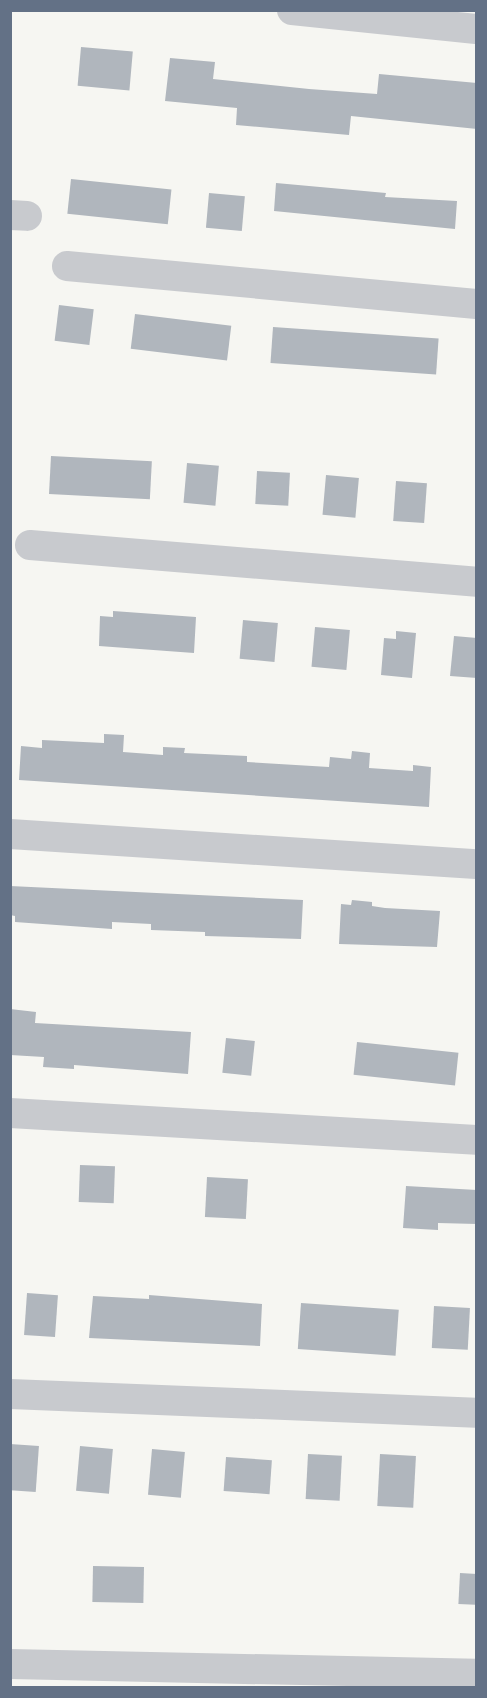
<!DOCTYPE html>
<style>
body{margin:0}
#map{position:relative;width:487px;height:1698px;overflow:hidden;background:#f6f6f2;font-family:"Asap Condensed",sans-serif}
div>[style]{position:absolute}
[style*='--x']{left:calc(var(--x)*1px);top:calc(var(--y)*1px);width:calc(var(--w)*1px);rotate:calc(var(--a)*1deg)}
.building>*{inset:0;background:#b0b6bd;transform-origin:0 0}
.minor>*{height:30px;margin:-15px;padding:0 15px;transform-origin:15px;border-radius:15px;background:#c8cace}
span{translate:-50% -50%;white-space:nowrap;text-align:center;line-height:1.15;-webkit-text-stroke:6px #fff;paint-order:stroke}
.frame{position:absolute;inset:0;border:12px solid #637186;pointer-events:none}
</style>
<div id="map">
<div class="building">
<div style="left:81px;top:47px;width:52px;height:39px;rotate:5deg"></div>
<div style="clip-path:polygon(170px 58px,215px 62px,213px 79px,309px 89px,377px 94px,379px 74px,477px 83px,477px 129px,351px 116px,349px 135px,236px 125px,237px 108px,165px 101px)"></div>
<div style="left:71px;top:179px;width:101px;height:35px;rotate:6deg"></div>
<div style="clip-path:polygon(276px 183px,386px 193px,385px 197px,457px 201px,455px 229px,274px 211px)"></div>
<div style="left:209px;top:193px;width:36px;height:35px;rotate:5deg"></div>
<div style="left:59px;top:305px;width:35px;height:36px;rotate:7deg"></div>
<div style="left:135px;top:314px;width:97px;height:35px;rotate:7deg"></div>
<div style="left:273px;top:327px;width:166px;height:36px;rotate:4deg"></div>
<div style="left:51px;top:456px;width:101px;height:38px;rotate:3deg"></div>
<div style="left:187px;top:463px;width:32px;height:40px;rotate:5deg"></div>
<div style="left:257px;top:471px;width:33px;height:33px;rotate:3deg"></div>
<div style="left:326px;top:475px;width:33px;height:40px;rotate:5deg"></div>
<div style="left:396px;top:481px;width:31px;height:40px;rotate:4deg"></div>
<div style="clip-path:polygon(113px 611px,196px 617px,194px 653px,99px 646px,100px 616px,113px 617px)"></div>
<div style="left:243px;top:620px;width:35px;height:39px;rotate:5deg"></div>
<div style="left:315px;top:627px;width:35px;height:40px;rotate:5deg"></div>
<div style="clip-path:polygon(396px 631px,416px 633px,412px 678px,381px 675px,384px 638px,396px 639px)"></div>
<div style="clip-path:polygon(454px 636px,477px 638px,477px 678px,450px 676px)"></div>
<div style="clip-path:polygon(104px 734px,124px 735px,123px 752px,163px 755px,163px 747px,185px 748px,184px 753px,247px 756px,247px 762px,329px 767px,330px 757px,351px 759px,352px 751px,370px 753px,369px 768px,413px 771px,413px 765px,431px 767px,429px 807px,19px 780px,21px 746px,42px 748px,42px 740px,104px 743px)"></div>
<div style="clip-path:polygon(10px 886px,303px 900px,301px 939px,205px 936px,205px 932px,151px 930px,151px 924px,112px 922px,112px 929px,15px 922px,15px 916px,10px 915px)"></div>
<div style="clip-path:polygon(352px 900px,372px 902px,372px 906px,385px 908px,440px 911px,437px 947px,339px 944px,341px 904px,351px 905px)"></div>
<div style="clip-path:polygon(10px 1009px,36px 1012px,35px 1023px,191px 1032px,188px 1074px,74px 1065px,74px 1069px,43px 1067px,44px 1057px,10px 1055px)"></div>
<div style="left:226px;top:1038px;width:29px;height:35px;rotate:6deg"></div>
<div style="left:357px;top:1042px;width:102px;height:33px;rotate:6deg"></div>
<div style="left:80px;top:1165px;width:35px;height:37px;rotate:2deg"></div>
<div style="left:207px;top:1177px;width:41px;height:40px;rotate:3deg"></div>
<div style="clip-path:polygon(406px 1186px,477px 1190px,477px 1224px,438px 1223px,438px 1230px,403px 1228px)"></div>
<div style="left:27px;top:1293px;width:31px;height:42px;rotate:4deg"></div>
<div style="clip-path:polygon(149px 1295px,262px 1304px,260px 1346px,89px 1338px,93px 1296px,149px 1299px)"></div>
<div style="left:301px;top:1303px;width:98px;height:46px;rotate:4deg"></div>
<div style="left:434px;top:1306px;width:36px;height:42px;rotate:3deg"></div>
<div style="left:10px;top:1444px;width:29px;height:46px;rotate:4deg"></div>
<div style="left:80px;top:1446px;width:33px;height:45px;rotate:5deg"></div>
<div style="left:152px;top:1449px;width:33px;height:46px;rotate:5deg"></div>
<div style="left:308px;top:1454px;width:34px;height:45px;rotate:3deg"></div>
<div style="left:380px;top:1454px;width:36px;height:52px;rotate:3deg"></div>
<div style="left:226px;top:1457px;width:46px;height:34px;rotate:4deg"></div>
<div style="left:93px;top:1566px;width:51px;height:36px;rotate:1deg"></div>
<div style="left:460px;top:1573px;width:17px;height:31px;rotate:3deg"></div>
</div>
<div class="minor">
<div style="--x:292;--y:10;--w:185;--a:5.9"></div>
<div style="--x:10;--y:215;--w:17;--a:3"></div>
<div style="--x:67;--y:266;--w:411;--a:5.3"></div>
<div style="--x:30;--y:545;--w:448;--a:4.7"></div>
<div style="--x:10;--y:834;--w:467;--a:3.7"></div>
<div style="--x:10;--y:1113;--w:467;--a:3.3"></div>
<div style="--x:10;--y:1394;--w:466;--a:2.3"></div>
<div style="--x:10;--y:1664;--w:466;--a:1.2"></div>
</div>
<div class="frame"></div>
</div>
